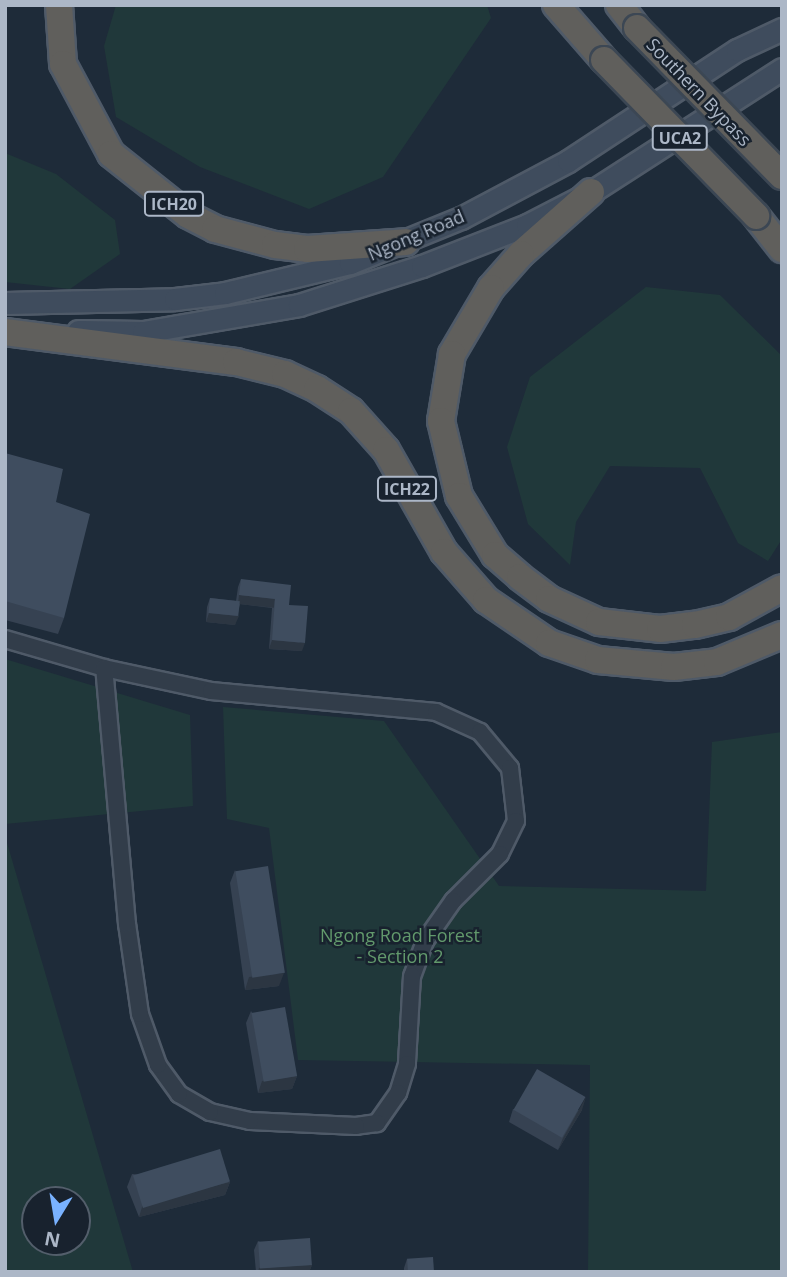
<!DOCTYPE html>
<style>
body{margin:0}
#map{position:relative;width:787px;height:1277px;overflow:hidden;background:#1e2b39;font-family:"Open Sans",sans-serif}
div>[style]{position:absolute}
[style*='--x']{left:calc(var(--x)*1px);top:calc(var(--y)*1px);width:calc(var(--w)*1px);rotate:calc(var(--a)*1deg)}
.green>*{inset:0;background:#20383a}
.roads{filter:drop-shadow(2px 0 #4f5a68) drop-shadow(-2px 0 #4f5a68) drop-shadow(0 2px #4f5a68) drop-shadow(0 -2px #4f5a68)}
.minor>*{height:16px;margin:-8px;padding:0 8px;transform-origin:8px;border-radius:8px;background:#323d4a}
.secondary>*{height:21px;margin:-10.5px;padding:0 10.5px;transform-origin:10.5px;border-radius:10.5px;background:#3f4c5d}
.trunk>*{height:26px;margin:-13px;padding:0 13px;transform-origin:13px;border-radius:13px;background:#605f5c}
.bridges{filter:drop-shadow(2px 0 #3c4754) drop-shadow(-2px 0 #3c4754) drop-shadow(0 2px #3c4754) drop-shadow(0 -2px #3c4754)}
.trunk-bridge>*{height:26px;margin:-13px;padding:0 13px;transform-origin:13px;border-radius:13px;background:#605f5c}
.wall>*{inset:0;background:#364252}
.shaded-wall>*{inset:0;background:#2c3642;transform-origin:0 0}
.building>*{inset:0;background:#3f4d5f;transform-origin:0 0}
span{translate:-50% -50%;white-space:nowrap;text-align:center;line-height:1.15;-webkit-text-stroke:5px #18222e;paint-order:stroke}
.shield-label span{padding:2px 5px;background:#18222e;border:2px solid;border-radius:5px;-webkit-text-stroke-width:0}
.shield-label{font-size:16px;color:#acb7c7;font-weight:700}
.street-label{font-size:18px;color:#acb7c7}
.park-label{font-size:18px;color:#62996c}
.frame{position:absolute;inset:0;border:7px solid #acb7c7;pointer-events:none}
.north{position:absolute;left:21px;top:1186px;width:70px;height:70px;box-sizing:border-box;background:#18222e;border:2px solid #535e6b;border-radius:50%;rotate:191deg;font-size:19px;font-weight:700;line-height:28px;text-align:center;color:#acb7c7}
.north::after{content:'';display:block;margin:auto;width:24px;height:32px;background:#79b2ff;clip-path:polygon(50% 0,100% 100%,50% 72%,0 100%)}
</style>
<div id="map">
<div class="green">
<div style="clip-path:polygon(116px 5px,487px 5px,491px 18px,383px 177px,309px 209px,200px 167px,116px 117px,104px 46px)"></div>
<div style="clip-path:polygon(5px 153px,56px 174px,115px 220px,120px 254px,70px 289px,5px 282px)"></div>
<div style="clip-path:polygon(646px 287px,720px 295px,782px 356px,782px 539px,768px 561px,738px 543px,700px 468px,610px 466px,576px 522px,570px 565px,528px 524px,507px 447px,530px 377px)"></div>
<div style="clip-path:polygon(5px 659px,190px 715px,193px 806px,5px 824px)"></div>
<div style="clip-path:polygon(223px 707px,384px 721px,499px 886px,706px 891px,712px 742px,782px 732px,782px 1272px,588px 1272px,590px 1065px,298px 1060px,269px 828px,227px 819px)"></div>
<div style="clip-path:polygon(evenodd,5px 836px,133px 1272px,5px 1272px,5px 836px,77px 1200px,77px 1242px,35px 1242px,35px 1200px,77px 1200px)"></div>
</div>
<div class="roads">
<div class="minor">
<div style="--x:5;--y:639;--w:103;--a:16.3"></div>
<div style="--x:104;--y:668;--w:109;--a:12.1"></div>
<div style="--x:211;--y:691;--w:226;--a:5.3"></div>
<div style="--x:436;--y:712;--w:48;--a:24.4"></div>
<div style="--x:480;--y:732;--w:47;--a:50.2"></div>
<div style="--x:510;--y:768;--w:53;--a:83.5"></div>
<div style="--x:516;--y:821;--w:37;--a:116"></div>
<div style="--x:500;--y:854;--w:66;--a:135"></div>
<div style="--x:453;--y:901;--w:49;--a:125"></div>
<div style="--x:425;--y:941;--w:37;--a:110"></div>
<div style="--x:412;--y:976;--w:88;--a:93.3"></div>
<div style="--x:407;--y:1064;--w:30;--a:107"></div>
<div style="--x:398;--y:1093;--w:37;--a:125"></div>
<div style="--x:377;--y:1123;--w:21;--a:172"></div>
<div style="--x:356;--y:1126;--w:106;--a:-177.3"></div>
<div style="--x:250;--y:1121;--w:41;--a:-167.3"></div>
<div style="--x:210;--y:1112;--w:36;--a:-150"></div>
<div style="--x:179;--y:1094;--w:36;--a:-126"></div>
<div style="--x:158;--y:1065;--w:54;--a:-109.4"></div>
<div style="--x:140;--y:1014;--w:91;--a:-98.2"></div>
<div style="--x:127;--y:924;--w:257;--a:-95.1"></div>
</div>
<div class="secondary">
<div style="--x:5;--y:303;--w:170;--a:-1.3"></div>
<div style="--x:175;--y:299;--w:50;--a:-6.8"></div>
<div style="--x:225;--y:293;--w:129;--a:-13.5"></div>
<div style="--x:350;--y:263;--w:120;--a:-22.1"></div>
<div style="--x:461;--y:218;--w:121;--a:-28"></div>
<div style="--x:568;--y:161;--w:202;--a:-33.3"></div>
<div style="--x:737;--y:50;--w:50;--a:-25"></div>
<div style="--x:78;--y:331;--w:65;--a:0.9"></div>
<div style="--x:143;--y:332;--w:158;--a:-9.8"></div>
<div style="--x:299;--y:305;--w:129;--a:-17.6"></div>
<div style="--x:422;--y:266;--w:113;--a:-21.3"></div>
<div style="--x:527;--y:225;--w:72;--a:-27.3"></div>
<div style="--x:591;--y:192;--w:227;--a:-32.8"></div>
</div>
<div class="trunk">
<div style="--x:59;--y:5;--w:59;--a:86.1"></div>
<div style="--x:63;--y:64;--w:102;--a:61.9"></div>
<div style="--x:111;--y:154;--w:98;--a:38.4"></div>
<div style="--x:188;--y:215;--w:30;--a:27"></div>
<div style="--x:215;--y:229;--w:62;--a:14.9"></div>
<div style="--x:275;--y:245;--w:32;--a:7"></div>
<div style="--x:307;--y:249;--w:99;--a:-4"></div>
<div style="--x:556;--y:5;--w:73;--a:48.9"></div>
<div style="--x:619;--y:5;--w:29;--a:52"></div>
<div style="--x:591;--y:192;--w:94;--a:138.5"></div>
<div style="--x:521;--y:254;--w:45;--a:131.4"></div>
<div style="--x:491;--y:288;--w:77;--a:120.6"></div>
<div style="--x:452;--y:354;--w:68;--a:99.3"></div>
<div style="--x:441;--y:421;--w:77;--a:76.5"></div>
<div style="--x:459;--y:496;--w:69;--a:58.6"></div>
<div style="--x:495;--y:555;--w:33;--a:41"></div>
<div style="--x:520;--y:577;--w:36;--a:37"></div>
<div style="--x:549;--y:599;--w:55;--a:24.7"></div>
<div style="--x:599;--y:622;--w:61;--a:6.5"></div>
<div style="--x:660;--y:629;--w:35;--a:-7"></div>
<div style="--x:695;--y:625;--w:35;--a:-13"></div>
<div style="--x:729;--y:617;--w:60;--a:-28.7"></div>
<div style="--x:756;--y:216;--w:42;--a:51.8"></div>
<div style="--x:5;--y:332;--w:233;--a:7.4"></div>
<div style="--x:236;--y:362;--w:50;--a:13.8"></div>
<div style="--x:285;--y:374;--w:35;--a:25"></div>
<div style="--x:317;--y:389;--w:40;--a:32.9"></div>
<div style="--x:351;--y:411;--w:52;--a:48.1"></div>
<div style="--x:386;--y:450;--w:117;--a:60.4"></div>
<div style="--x:444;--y:552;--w:64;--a:48.8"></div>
<div style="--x:486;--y:600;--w:76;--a:34.3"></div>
<div style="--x:549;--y:643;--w:52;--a:19.1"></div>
<div style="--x:598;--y:660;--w:76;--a:5.3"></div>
<div style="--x:674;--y:667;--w:43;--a:-6.6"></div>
<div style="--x:717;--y:662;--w:70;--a:-22.6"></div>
</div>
</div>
<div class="bridges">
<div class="trunk-bridge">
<div style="--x:637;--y:28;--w:207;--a:45.6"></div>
<div style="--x:604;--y:60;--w:218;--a:45.7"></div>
</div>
</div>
<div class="wall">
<div style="clip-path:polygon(5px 453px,56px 502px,64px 618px,58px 634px,5px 620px)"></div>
<div style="clip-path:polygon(241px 579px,289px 605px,302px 651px,269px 649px,272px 608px,240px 604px,235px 625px,206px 622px,207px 607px,210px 598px,236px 601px,238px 587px)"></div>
<div style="clip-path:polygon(235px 870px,279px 986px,245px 990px,230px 883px)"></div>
<div style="clip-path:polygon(251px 1011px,297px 1076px,292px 1089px,258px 1093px,246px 1023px)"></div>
<div style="clip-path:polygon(513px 1109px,582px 1110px,558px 1150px,509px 1122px)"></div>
<div style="clip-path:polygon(132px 1174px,230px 1182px,225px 1195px,139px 1217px,127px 1187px)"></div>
<div style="clip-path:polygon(258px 1241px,312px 1265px,309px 1272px,256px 1272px,254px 1250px)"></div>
<div style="clip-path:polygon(407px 1259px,434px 1272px,404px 1272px,404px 1268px)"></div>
</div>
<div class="shaded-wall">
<div style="left:239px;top:595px;width:36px;height:9px;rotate:6deg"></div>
<div style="clip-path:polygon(209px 613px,239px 616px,235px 625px,206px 622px)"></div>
<div style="clip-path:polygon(272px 640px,305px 643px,302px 651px,269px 649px)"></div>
<div style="clip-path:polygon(284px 973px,279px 986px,245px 990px,249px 977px)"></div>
<div style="clip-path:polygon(297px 1076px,292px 1089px,258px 1093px,262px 1081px)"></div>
<div style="clip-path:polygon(586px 1097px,582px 1110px,558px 1150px,563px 1138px)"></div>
<div style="clip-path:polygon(230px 1182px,225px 1195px,139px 1217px,143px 1204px)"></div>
<div style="clip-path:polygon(312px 1265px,309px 1272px,258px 1272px,259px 1268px)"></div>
</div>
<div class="building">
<div style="clip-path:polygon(5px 453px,63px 469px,56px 502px,90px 514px,64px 618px,5px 601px)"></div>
<div style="clip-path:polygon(241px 579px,291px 585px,289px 605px,308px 606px,305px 643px,272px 640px,275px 599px,239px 595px)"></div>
<div style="left:210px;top:598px;width:30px;height:15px;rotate:6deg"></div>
<div style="left:268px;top:866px;width:108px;height:33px;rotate:81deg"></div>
<div style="left:285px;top:1007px;width:70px;height:34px;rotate:80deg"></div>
<div style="left:537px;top:1069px;width:56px;height:47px;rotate:30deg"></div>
<div style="left:220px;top:1149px;width:34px;height:91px;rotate:73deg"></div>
<div style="left:310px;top:1238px;width:27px;height:52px;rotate:86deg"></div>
<div style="left:433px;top:1257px;width:15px;height:26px;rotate:86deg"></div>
</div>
<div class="shield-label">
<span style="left:680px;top:138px">UCA2</span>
<span style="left:174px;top:204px">ICH20</span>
<span style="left:407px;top:489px">ICH22</span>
</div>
<div class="street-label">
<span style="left:699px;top:92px;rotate:46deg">Southern Bypass</span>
<span style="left:416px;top:235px;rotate:-23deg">Ngong Road</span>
</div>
<div class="park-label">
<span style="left:400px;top:946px">Ngong Road Forest<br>- Section 2</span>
</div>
<div class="frame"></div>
<div class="north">N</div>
</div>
